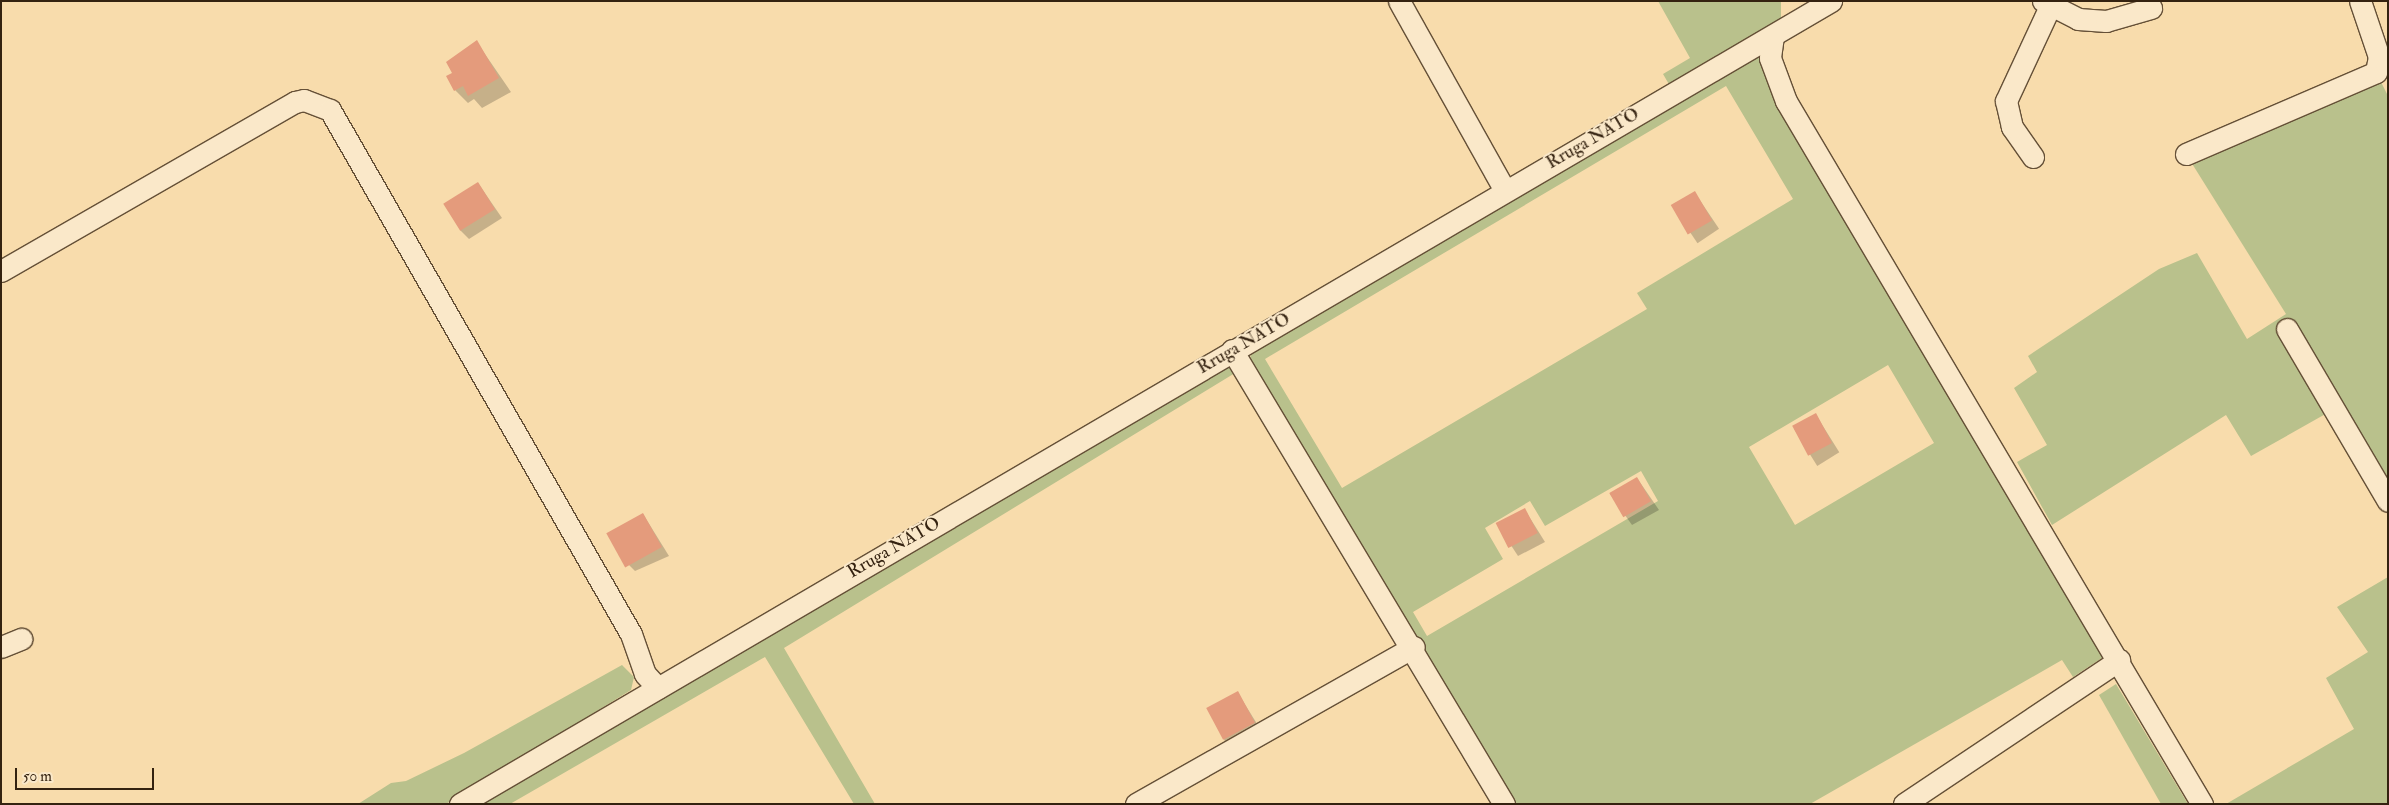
<!DOCTYPE html>
<style>
body{margin:0}
#map{position:relative;width:2389px;height:805px;overflow:hidden;background:#f8dcac;font-family:"IM FELL Double Pica",serif}
div>[style]{position:absolute}
[style*='--x']{left:calc(var(--x)*1px);top:calc(var(--y)*1px);width:calc(var(--w)*1px);rotate:calc(var(--a)*1deg)}
.green>*{inset:0;background:#b9c18c}
.shadow>*{inset:0;background:#0003;transform-origin:0 0}
.building>*{inset:0;background:#e49b7c;transform-origin:0 0}
.roads{filter:drop-shadow(1px 0 #655037) drop-shadow(-1px 0 #655037) drop-shadow(0 1px #655037) drop-shadow(0 -1px #655037)}
.minor>*{height:21px;margin:-10.5px;padding:0 10.5px;transform-origin:10.5px;border-radius:10.5px;background:#fae8c9}
span{translate:-50% -50%;white-space:nowrap;text-align:center;line-height:1.15;-webkit-text-stroke:4px #fae8c9;paint-order:stroke}
.street-label{font-size:18px;color:#342210}
.frame{position:absolute;inset:0;border:2px solid #342210;pointer-events:none}
.scale{position:absolute;left:15px;top:768px;width:139px;height:22px;box-sizing:border-box;border:2px solid #342210;border-top:0;padding-left:6px;font-size:15px;line-height:18px;white-space:nowrap;color:#342210;-webkit-text-stroke:4px #fae8c9;paint-order:stroke}
</style>
<div id="map">
<div class="green">
<div style="clip-path:polygon(1658px 1px,1781px 1px,1781px 21px,1670px 86px,1663px 74px,1690px 58px)"></div>
<div style="clip-path:polygon(evenodd,1753px 54px,1763px 61px,2100px 643px,2102px 658px,2073px 677px,2062px 660px,1810px 804px,1511px 804px,1250px 359px,1253px 346px,1753px 54px,1726px 86px,1793px 199px,1637px 293px,1647px 309px,1342px 488px,1265px 359px,1726px 86px,1753px 54px,1888px 365px,1934px 443px,1795px 525px,1749px 447px,1888px 365px,1753px 54px,1641px 471px,1658px 501px,1427px 636px,1413px 612px,1503px 559px,1485px 528px,1530px 501px,1545px 526px,1641px 471px)"></div>
<div style="clip-path:polygon(2376px 72px,2388px 96px,2388px 514px,2329px 412px,2251px 456px,2226px 415px,2052px 525px,2017px 462px,2047px 445px,2014px 388px,2037px 372px,2028px 356px,2159px 269px,2197px 253px,2247px 339px,2286px 314px,2186px 154px)"></div>
<div style="clip-path:polygon(1226px 358px,1235px 373px,784px 648px,875px 804px,854px 804px,765px 657px,510px 804px,478px 804px,661px 699px)"></div>
<div style="clip-path:polygon(2388px 577px,2388px 804px,2226px 804px,2354px 729px,2326px 678px,2368px 652px,2337px 607px)"></div>
<div style="clip-path:polygon(622px 665px,634px 677px,631px 690px,446px 804px,358px 804px,391px 783px,406px 781px,464px 753px)"></div>
<div style="clip-path:polygon(2116px 684px,2188px 804px,2161px 804px,2099px 695px)"></div>
</div>
<div class="shadow">
<div style="clip-path:polygon(476px 41px,511px 92px,482px 108px,474px 99px,468px 103px,455px 90px)"></div>
<div style="clip-path:polygon(478px 183px,502px 218px,469px 239px,460px 230px)"></div>
<div style="left:1695px;top:193px;width:43px;height:26px;rotate:56deg"></div>
<div style="left:1816px;top:415px;width:44px;height:26px;rotate:58deg"></div>
<div style="clip-path:polygon(1637px 478px,1659px 510px,1632px 525px,1610px 494px)"></div>
<div style="clip-path:polygon(1525px 510px,1545px 542px,1518px 556px,1497px 524px)"></div>
<div style="clip-path:polygon(643px 514px,669px 556px,635px 571px,627px 563px)"></div>
<div style="clip-path:polygon(1238px 693px,1262px 732px,1233px 748px,1224px 740px)"></div>
</div>
<div class="building">
<div style="clip-path:polygon(477px 40px,499px 78px,468px 96px,463px 86px,454px 91px,446px 76px,452px 73px,446px 62px)"></div>
<div style="left:478px;top:182px;width:32px;height:41px;rotate:58deg"></div>
<div style="left:1695px;top:191px;width:34px;height:28px;rotate:60deg"></div>
<div style="left:1816px;top:413px;width:34px;height:27px;rotate:62deg"></div>
<div style="left:1637px;top:477px;width:28px;height:32px;rotate:60deg"></div>
<div style="left:1525px;top:508px;width:28px;height:33px;rotate:63deg"></div>
<div style="left:643px;top:513px;width:39px;height:42px;rotate:61deg"></div>
<div style="left:1238px;top:691px;width:36px;height:36px;rotate:62deg"></div>
</div>
<div class="roads">
<div class="minor">
<div style="--x:1399;--y:1;--w:215;--a:60.8"></div>
<div style="--x:2043;--y:1;--w:39;--a:27"></div>
<div style="--x:2078;--y:19;--w:28;--a:4"></div>
<div style="--x:2106;--y:21;--w:47;--a:-16.1"></div>
<div style="--x:1773;--y:36;--w:22;--a:98"></div>
<div style="--x:1770;--y:58;--w:46;--a:69.6"></div>
<div style="--x:1786;--y:101;--w:817;--a:59.39"></div>
<div style="--x:2186;--y:154;--w:207;--a:-23.3"></div>
<div style="--x:2376;--y:72;--w:15;--a:-79"></div>
<div style="--x:2379;--y:57;--w:59;--a:-108.7"></div>
<div style="--x:2033;--y:157;--w:37;--a:-125"></div>
<div style="--x:2012;--y:127;--w:27;--a:-103"></div>
<div style="--x:2006;--y:101;--w:105;--a:-65.1"></div>
<div style="--x:1;--y:271;--w:339;--a:-29.9"></div>
<div style="--x:295;--y:102;--w:9;--a:-13"></div>
<div style="--x:304;--y:100;--w:28;--a:21"></div>
<div style="--x:330;--y:110;--w:604;--a:60.13"></div>
<div style="--x:631;--y:634;--w:42;--a:70.7"></div>
<div style="--x:645;--y:674;--w:19;--a:47"></div>
<div style="--x:2287;--y:329;--w:199;--a:59.6"></div>
<div style="--x:1232;--y:350;--w:529;--a:59.07"></div>
<div style="--x:1;--y:647;--w:22;--a:-22"></div>
<div style="--x:460;--y:804;--w:1589;--a:-30.36"></div>
<div style="--x:1136;--y:804;--w:319;--a:-29.5"></div>
<div style="--x:1904;--y:804;--w:259;--a:-33.8"></div>
</div>
</div>
<div class="street-label">
<span style="left:1593px;top:139px;rotate:-30deg">Rruga NATO</span>
<span style="left:1244px;top:344px;rotate:-30deg">Rruga NATO</span>
<span style="left:894px;top:548px;rotate:-30deg">Rruga NATO</span>
</div>
<div class="frame"></div>
<div class="scale">50 m</div>
</div>
